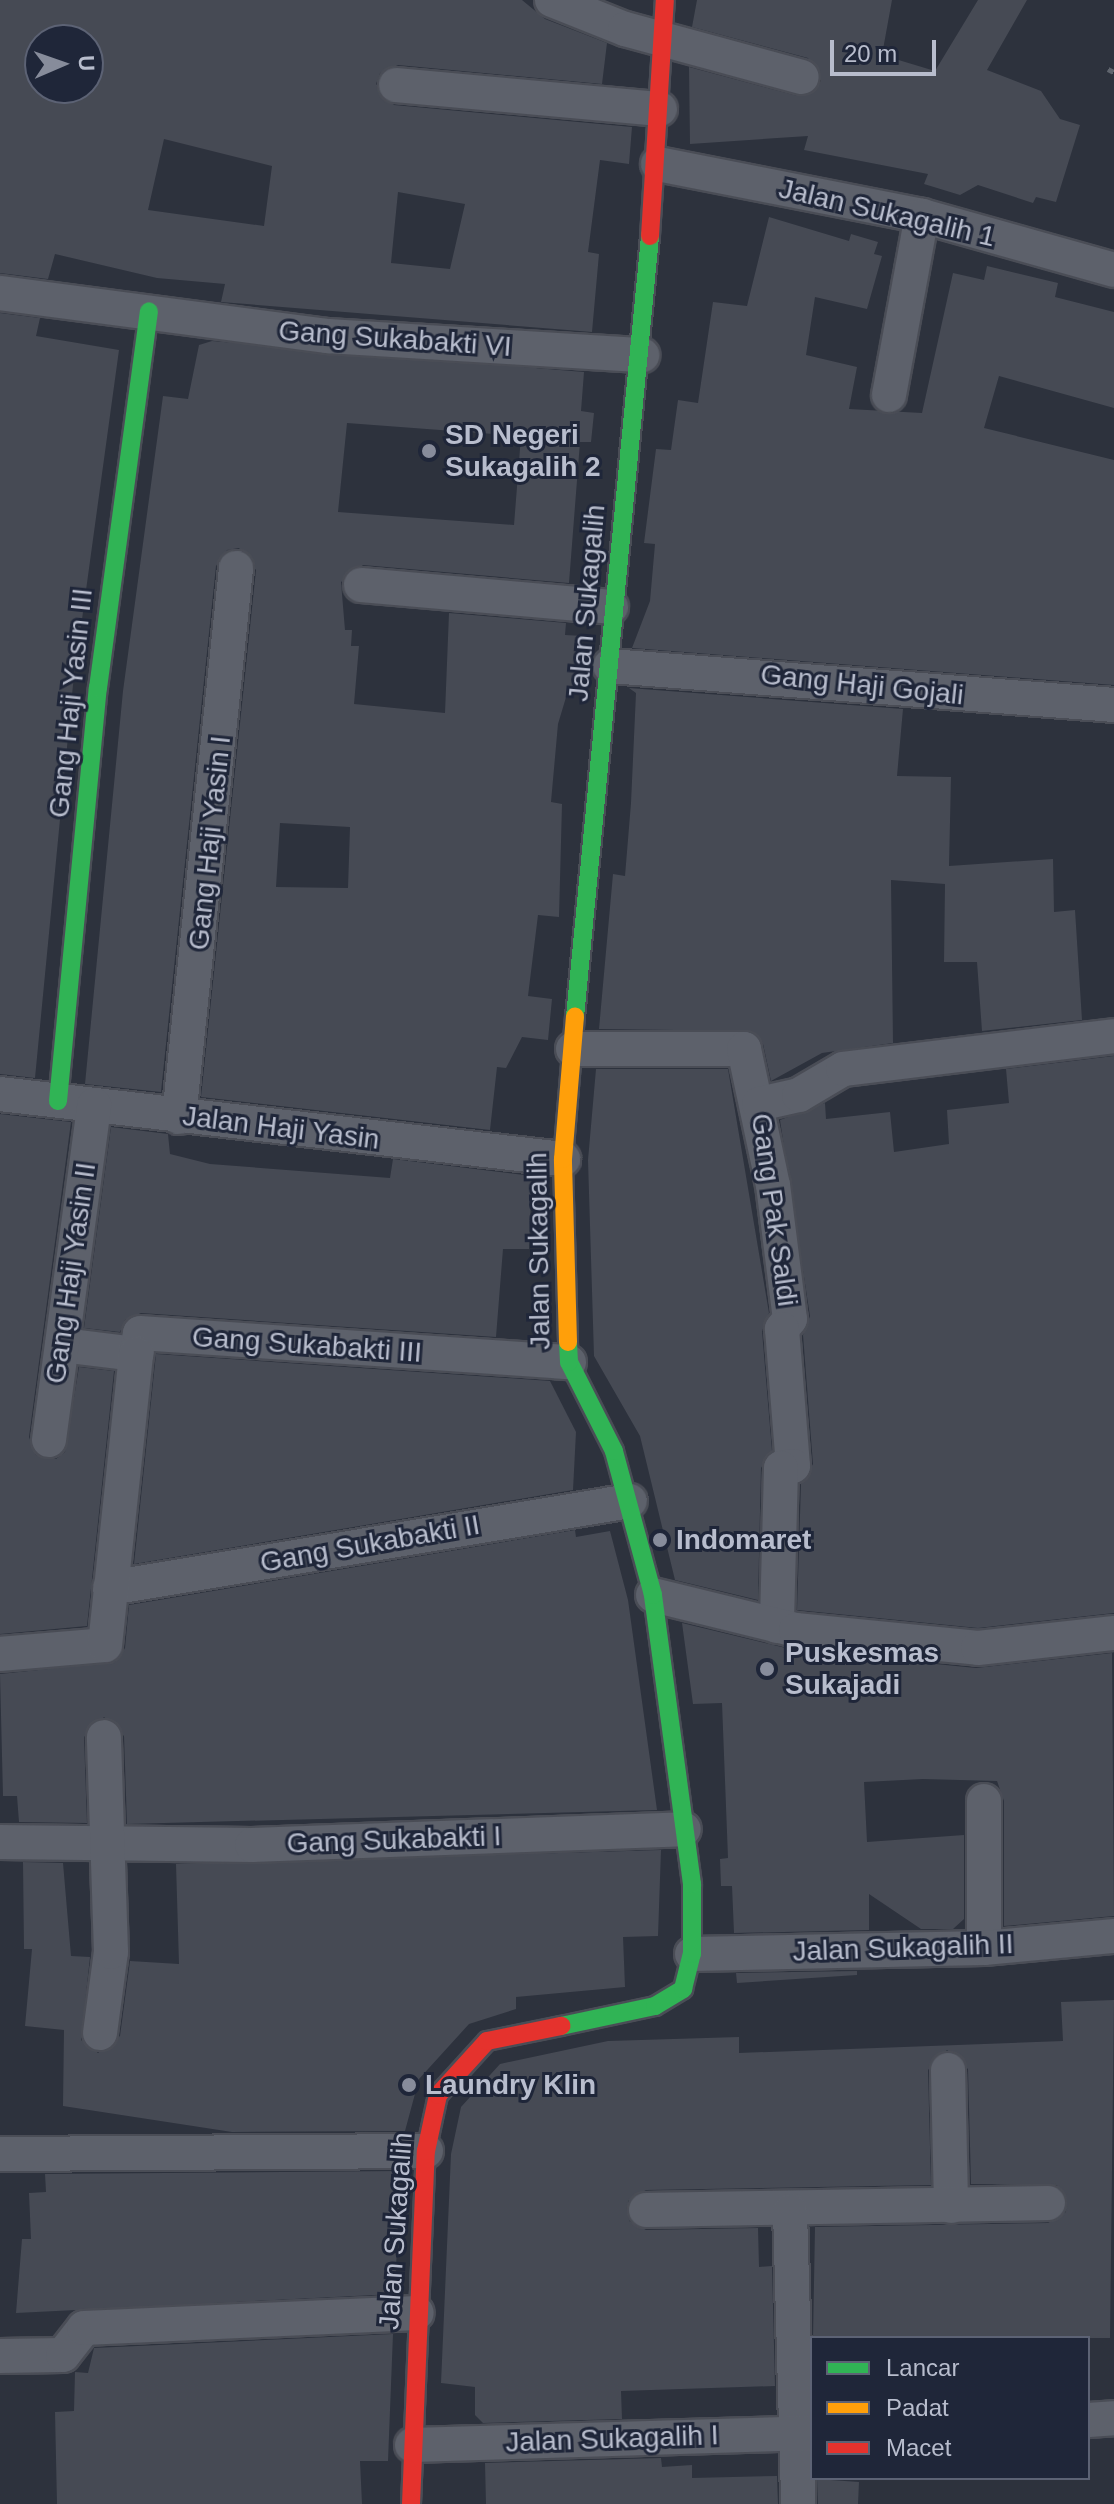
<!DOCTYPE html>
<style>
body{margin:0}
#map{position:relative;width:1114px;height:2504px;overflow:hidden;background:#2d323d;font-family:Helvetica,sans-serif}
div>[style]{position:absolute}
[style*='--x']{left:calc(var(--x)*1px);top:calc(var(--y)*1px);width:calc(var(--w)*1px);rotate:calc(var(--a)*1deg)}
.building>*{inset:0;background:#464a54}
.path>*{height:5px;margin-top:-2.5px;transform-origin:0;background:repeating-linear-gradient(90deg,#60656e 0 6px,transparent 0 12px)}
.roads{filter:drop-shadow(2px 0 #4a4d56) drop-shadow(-2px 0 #4a4d56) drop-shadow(0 2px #4a4d56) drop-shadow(0 -2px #4a4d56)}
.street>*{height:34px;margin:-17px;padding:0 17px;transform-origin:17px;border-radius:17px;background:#5d616b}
.fast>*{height:18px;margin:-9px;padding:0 9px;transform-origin:9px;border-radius:9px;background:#30b455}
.slow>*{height:18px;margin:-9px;padding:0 9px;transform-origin:9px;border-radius:9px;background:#ff9f0a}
.jam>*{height:18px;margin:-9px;padding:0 9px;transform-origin:9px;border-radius:9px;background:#e5322d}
.dots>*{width:22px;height:22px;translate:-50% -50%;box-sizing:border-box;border:4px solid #1f2639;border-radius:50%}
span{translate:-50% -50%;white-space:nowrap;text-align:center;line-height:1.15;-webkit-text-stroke:6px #1f2639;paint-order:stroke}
.street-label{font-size:28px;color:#b8bdcd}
.poi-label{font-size:28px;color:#b8bdcd;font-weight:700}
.left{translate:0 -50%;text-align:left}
.legend{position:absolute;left:810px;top:2336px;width:280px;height:144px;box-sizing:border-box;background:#1f2639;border:2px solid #5c6274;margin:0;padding:10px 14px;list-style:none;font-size:24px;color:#b8bdcd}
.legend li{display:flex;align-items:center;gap:16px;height:40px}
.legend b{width:40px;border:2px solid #5c6274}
.north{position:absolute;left:24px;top:24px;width:80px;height:80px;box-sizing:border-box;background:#1f2639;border:2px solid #5c6274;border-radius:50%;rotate:88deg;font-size:22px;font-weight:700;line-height:32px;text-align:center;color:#b8bdcd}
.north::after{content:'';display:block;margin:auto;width:28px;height:36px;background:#878c9b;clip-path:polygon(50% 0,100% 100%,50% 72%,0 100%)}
.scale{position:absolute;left:830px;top:40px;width:106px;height:36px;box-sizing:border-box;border:4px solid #b8bdcd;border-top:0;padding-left:10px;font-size:24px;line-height:28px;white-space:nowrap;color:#b8bdcd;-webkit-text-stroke:6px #1f2639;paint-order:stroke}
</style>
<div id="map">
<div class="building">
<div style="clip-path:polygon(evenodd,0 0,522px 0,545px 19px,607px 43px,602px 84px,398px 65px,380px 73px,376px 84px,394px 105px,632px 127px,629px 164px,600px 160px,588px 252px,599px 254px,592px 332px,221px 302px,225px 284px,157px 278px,55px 254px,48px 279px,0 273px,0 0,40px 40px,88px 40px,88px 88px,40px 88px,40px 40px,0 0,164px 139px,272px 166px,264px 226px,148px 210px,164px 139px,0 0,398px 192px,465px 204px,450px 269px,391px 263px,398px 192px)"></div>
<div style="clip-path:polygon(697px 0,892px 0,882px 55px,935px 71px,978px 0,1027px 0,987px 70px,1041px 91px,1060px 119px,1080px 125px,1056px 202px,1036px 197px,1033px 203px,978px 185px,960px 195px,924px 184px,928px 174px,804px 150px,808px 136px,690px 144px,689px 67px,798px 96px,821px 81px,808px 58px,692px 27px)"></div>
<div style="clip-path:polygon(769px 217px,849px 241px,851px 234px,878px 242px,874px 254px,882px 256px,867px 309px,815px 297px,806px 355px,857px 367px,849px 409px,922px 413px,953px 273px,984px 280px,987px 266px,1058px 283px,1055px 297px,1114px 312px,1114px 408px,999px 376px,984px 428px,1114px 460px,1114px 685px,632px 648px,650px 601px,655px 544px,644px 543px,656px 449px,671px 450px,678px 400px,698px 403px,713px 302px,747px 306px)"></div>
<div style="clip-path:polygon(0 313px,40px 318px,36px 336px,119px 350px,73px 685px,35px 1078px,0 1074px)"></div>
<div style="clip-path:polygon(evenodd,212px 341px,584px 372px,581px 411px,594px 413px,591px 442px,580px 442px,569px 583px,363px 565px,341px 582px,345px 630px,352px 630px,351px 646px,359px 646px,354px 704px,445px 713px,449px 613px,566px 623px,565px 635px,583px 636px,578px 694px,567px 694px,558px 724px,551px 802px,562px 804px,559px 917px,538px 915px,528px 996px,552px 999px,548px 1040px,522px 1037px,506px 1068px,497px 1067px,490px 1130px,201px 1097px,256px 570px,239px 548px,227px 550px,216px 566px,161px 1092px,85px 1084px,123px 691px,163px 396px,188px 399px,199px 345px,212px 341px,347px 423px,521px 436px,514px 525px,338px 512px,347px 423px,212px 341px,280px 823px,350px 827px,348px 888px,276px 887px,280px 823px)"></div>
<div style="clip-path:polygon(629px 688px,903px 709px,897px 776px,951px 777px,949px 866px,1053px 859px,1054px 912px,1075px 910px,1082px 1020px,982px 1031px,977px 962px,944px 962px,945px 884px,891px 880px,893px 1043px,822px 1053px,771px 1081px,763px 1044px,752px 1031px,599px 1029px,613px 874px,625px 876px,631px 803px,636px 693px)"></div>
<div style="clip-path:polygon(1114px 1056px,1114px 1613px,978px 1628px,797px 1610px,801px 1484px,813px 1464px,803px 1335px,810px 1316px,780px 1120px,825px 1103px,826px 1119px,890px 1112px,894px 1152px,949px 1144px,947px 1110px,1009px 1103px,1006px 1069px)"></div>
<div style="clip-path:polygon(596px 1069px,728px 1069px,769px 1313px,762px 1331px,772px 1451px,761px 1468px,758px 1600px,675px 1580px,640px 1436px,594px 1356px,588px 1160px)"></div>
<div style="clip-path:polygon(0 1114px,71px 1122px,29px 1437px,36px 1455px,56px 1459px,65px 1452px,79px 1367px,114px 1371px,87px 1626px,0 1634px)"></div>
<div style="clip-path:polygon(111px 1127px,168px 1134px,170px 1154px,210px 1164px,390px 1178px,393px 1159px,532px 1176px,529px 1249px,503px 1249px,496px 1337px,141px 1313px,125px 1320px,120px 1332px,84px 1328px)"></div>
<div style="clip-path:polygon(156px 1354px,550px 1381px,576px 1432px,573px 1490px,134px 1564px)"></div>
<div style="clip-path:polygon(575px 1530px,576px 1537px,610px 1531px,628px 1600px,657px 1810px,127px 1824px,124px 1736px,104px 1717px,84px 1737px,87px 1823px,19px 1822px,17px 1796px,3px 1796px,0 1674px,115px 1662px,125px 1648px,129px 1605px)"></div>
<div style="clip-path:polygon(682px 1623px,794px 1650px,976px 1668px,1112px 1653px,1114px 1916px,1004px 1926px,1004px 1801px,997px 1781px,923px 1779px,864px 1782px,867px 1842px,964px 1835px,964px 1919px,953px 1929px,921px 1929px,869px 1894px,869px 1930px,734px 1933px,732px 1886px,721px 1886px,720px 1859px,728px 1858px,722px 1703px,693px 1704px)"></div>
<div style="clip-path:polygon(661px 1850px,658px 1936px,623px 1937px,625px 1987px,516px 1997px,516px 2009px,469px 2024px,419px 2079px,405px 2131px,232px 2132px,63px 2106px,64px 2030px,25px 2026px,32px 1949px,24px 1949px,23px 1862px,63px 1863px,71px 1956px,90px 1957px,81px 2040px,98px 2053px,120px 2036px,130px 1961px,179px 1964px,176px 1864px)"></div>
<div style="clip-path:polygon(857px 1971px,857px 1975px,737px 1983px,736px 1973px)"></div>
<div style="clip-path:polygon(1114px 2000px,1110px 2338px,813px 2338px,815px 2227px,1048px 2223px,1066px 2212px,1057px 2185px,971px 2184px,968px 2069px,947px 2050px,928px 2070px,931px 2185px,646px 2190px,628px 2201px,629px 2221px,646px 2230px,758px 2228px,759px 2267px,772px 2266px,775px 2386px,621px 2391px,622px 2419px,483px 2423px,475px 2415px,475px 2387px,441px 2383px,451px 2154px,461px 2107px,500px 2064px,608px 2041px,739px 2037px,739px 2053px,1063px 2041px,1061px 2002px)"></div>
<div style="clip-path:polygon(400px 2171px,395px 2294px,16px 2313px,22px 2239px,31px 2239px,29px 2193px,46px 2192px,45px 2174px)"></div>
<div style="clip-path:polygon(393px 2334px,388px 2461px,360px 2461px,362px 2504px,57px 2504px,55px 2412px,74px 2411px,75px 2372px,88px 2373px,94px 2348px)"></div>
<div style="clip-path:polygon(661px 2458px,662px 2467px,692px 2465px,692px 2478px,777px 2476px,778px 2504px,486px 2504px,485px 2463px)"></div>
<div style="clip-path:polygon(817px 2479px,859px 2482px,858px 2504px,818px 2504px)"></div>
</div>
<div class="path">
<div style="--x:1108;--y:69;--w:7;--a:27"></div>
</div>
<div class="roads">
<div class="street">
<div style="--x:552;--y:0;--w:79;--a:21.7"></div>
<div style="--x:625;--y:29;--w:183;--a:15.2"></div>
<div style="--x:396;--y:85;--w:265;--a:5.2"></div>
<div style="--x:658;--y:164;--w:269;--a:11.1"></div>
<div style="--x:922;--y:216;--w:199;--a:15.7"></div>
<div style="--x:0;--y:293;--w:331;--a:7.5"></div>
<div style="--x:328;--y:336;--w:315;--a:3.5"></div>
<div style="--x:889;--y:395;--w:182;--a:-79.6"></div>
<div style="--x:361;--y:585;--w:251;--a:5"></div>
<div style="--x:610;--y:666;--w:506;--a:4.42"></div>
<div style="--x:573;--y:1049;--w:171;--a:0"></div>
<div style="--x:744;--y:1049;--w:139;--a:78"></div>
<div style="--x:773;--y:1185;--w:135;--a:82.8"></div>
<div style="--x:790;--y:1319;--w:13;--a:129"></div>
<div style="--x:782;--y:1329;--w:137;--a:85.4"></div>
<div style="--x:793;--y:1466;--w:12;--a:171"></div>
<div style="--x:781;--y:1468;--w:158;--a:91.5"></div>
<div style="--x:0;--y:1094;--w:567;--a:6.59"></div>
<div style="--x:759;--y:1104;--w:41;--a:-12.7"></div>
<div style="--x:799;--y:1095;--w:51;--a:-30.6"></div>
<div style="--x:843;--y:1069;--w:273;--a:-6.9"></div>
<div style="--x:179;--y:1117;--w:552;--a:-84.07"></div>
<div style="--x:62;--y:1345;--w:75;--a:6.9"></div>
<div style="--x:136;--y:1354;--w:21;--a:-79"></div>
<div style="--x:140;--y:1333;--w:430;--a:3.9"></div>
<div style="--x:49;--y:1440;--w:338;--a:-82.3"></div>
<div style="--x:110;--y:1588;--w:527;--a:-9.5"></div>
<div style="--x:653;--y:1595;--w:147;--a:13.8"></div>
<div style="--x:796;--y:1630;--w:183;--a:5.6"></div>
<div style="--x:978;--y:1648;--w:137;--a:-6.3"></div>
<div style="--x:0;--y:1654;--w:105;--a:-4.9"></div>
<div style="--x:105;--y:1645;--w:293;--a:-83.9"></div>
<div style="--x:0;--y:1842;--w:252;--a:0.7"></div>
<div style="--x:252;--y:1845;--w:432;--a:-2.1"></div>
<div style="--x:984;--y:1948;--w:147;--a:-90"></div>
<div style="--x:692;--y:1954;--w:292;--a:-1.2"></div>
<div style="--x:984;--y:1948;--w:131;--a:-5.3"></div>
<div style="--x:100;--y:2033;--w:82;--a:-82.3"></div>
<div style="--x:111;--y:1952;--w:215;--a:-91.9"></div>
<div style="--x:948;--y:2070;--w:136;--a:88.7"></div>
<div style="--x:0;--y:2154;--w:426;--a:-0.4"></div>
<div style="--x:646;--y:2210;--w:402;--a:-1"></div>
<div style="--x:790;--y:2211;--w:293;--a:88.4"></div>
<div style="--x:0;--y:2356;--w:63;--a:-0.9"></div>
<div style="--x:63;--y:2355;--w:34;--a:-52"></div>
<div style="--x:84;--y:2328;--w:333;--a:-2.6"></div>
<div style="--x:1088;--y:2420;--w:26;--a:-4"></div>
<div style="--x:412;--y:2445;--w:400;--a:-1.7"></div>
</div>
<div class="fast">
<div style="--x:575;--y:1017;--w:785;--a:-84.51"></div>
<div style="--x:58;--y:1101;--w:415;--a:-84.5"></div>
<div style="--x:98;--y:688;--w:380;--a:-82.3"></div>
<div style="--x:561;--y:2026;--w:96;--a:-12"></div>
<div style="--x:655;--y:2006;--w:33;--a:-31"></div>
<div style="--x:683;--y:1989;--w:36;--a:-76"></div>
<div style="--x:692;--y:1954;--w:70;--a:-90"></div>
<div style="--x:692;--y:1884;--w:292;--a:-97.7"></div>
<div style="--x:653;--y:1595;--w:149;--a:-105.2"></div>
<div style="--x:614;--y:1451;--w:100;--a:-116.8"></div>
<div style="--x:569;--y:1362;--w:20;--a:-93"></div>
</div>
<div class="slow">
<div style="--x:568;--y:1342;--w:183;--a:-91.6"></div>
<div style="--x:563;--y:1159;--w:143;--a:-85.2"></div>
</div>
<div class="jam">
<div style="--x:650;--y:236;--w:236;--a:-86.4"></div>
<div style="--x:411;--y:2504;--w:353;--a:-87.6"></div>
<div style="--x:426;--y:2151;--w:57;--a:-77.9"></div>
<div style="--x:438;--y:2095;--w:73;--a:-47.8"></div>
<div style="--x:487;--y:2041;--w:76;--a:-11.5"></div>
</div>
</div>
<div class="dots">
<div style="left:429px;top:451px;background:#878c9b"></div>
<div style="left:660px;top:1540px;background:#878c9b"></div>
<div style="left:767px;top:1669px;background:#878c9b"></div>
<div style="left:409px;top:2085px;background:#878c9b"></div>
</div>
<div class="street-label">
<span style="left:887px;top:213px;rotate:13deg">Jalan Sukagalih 1</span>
<span style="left:395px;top:339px;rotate:4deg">Gang Sukabakti VI</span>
<span style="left:587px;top:603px;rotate:-85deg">Jalan Sukagalih</span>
<span style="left:862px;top:685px;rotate:6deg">Gang Haji Gojali</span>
<span style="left:71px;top:703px;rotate:-84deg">Gang Haji Yasin III</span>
<span style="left:210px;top:843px;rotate:-84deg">Gang Haji Yasin I</span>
<span style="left:281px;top:1128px;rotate:7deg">Jalan Haji Yasin</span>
<span style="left:774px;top:1210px;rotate:82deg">Gang Pak Saldi</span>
<span style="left:539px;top:1251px;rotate:-91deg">Jalan Sukagalih</span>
<span style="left:71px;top:1273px;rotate:-82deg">Gang Haji Yasin II</span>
<span style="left:307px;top:1345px;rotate:4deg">Gang Sukabakti III</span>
<span style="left:370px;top:1544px;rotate:-10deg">Gang Sukabakti II</span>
<span style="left:394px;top:1840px;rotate:-2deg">Gang Sukabakti I</span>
<span style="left:903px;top:1948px;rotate:-2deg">Jalan Sukagalih II</span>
<span style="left:396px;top:2231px;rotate:-86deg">Jalan Sukagalih</span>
<span style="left:612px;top:2439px;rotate:-2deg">Jalan Sukagalih I</span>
</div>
<div class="poi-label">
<span class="left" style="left:445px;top:451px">SD Negeri<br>Sukagalih 2</span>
<span class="left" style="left:676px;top:1540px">Indomaret</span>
<span class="left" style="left:785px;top:1669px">Puskesmas<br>Sukajadi</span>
<span class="left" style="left:425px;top:2085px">Laundry Klin</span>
</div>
<ul class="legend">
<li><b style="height:10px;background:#30b455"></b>Lancar</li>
<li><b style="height:10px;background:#ff9f0a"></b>Padat</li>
<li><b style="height:10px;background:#e5322d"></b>Macet</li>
</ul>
<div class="north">U</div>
<div class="scale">20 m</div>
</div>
